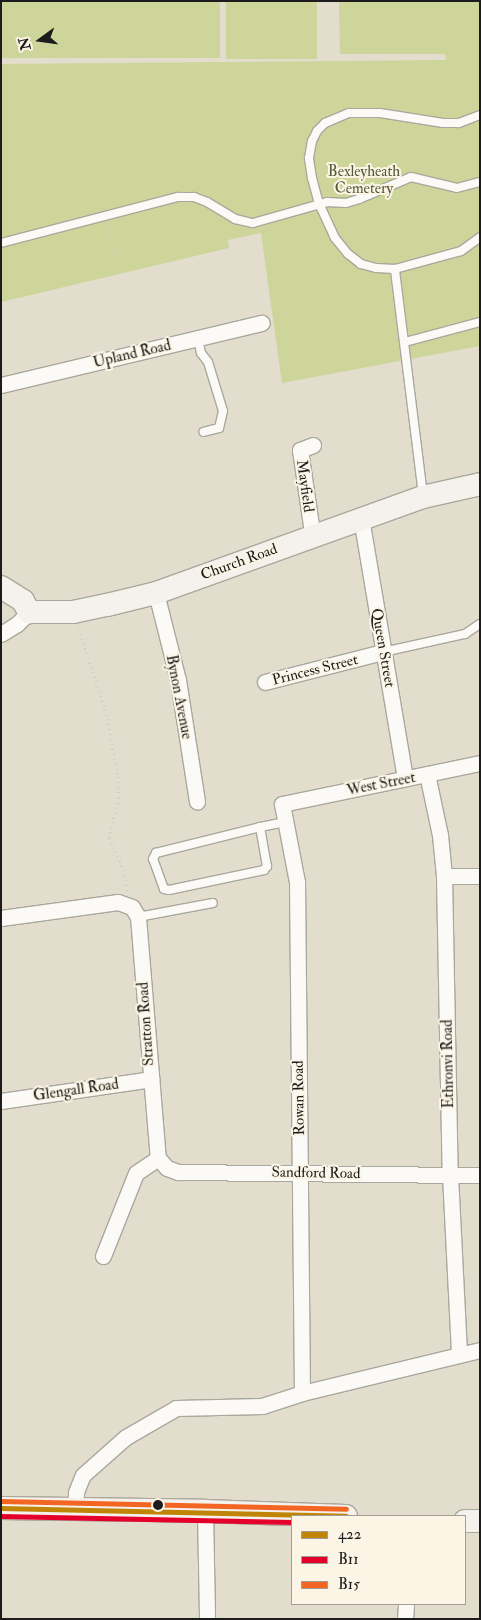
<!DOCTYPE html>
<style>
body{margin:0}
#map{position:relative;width:481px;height:1620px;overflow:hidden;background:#e2ddcc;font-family:"IM FELL Double Pica",serif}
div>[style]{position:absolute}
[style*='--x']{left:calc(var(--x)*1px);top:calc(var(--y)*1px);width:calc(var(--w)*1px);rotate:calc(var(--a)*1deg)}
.green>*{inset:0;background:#ced59a;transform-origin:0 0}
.path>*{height:2.5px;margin-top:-1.25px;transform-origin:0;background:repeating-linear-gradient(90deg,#cecdc9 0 1px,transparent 0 5px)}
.roads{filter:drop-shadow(1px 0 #aaa89d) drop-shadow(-1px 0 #aaa89d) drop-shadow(0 1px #aaa89d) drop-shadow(0 -1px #aaa89d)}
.lane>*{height:8px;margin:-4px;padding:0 4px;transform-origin:4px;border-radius:4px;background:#fbfaf7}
.street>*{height:15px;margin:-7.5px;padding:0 7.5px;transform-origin:7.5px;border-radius:7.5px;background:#fbfaf7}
.secondary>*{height:22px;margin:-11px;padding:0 11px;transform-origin:11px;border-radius:11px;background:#f5f1ec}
.bus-1>*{height:5px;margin:-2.5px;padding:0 2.5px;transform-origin:2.5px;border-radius:2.5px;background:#c08407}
.bus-2>*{height:5px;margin:-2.5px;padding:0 2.5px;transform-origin:2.5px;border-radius:2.5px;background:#e4002b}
.bus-3>*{height:5px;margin:-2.5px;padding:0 2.5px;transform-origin:2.5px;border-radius:2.5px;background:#f26522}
.dots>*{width:14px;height:14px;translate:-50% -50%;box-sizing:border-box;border:2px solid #fcf5e5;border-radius:50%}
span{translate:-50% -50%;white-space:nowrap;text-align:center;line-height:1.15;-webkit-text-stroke:4px #fcf5e5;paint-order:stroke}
.park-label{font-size:15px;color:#545a3a}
.street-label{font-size:15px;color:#1c1c1c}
.frame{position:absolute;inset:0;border:2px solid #1c1c1c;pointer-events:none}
.legend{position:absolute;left:291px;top:1515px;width:175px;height:90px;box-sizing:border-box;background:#fcf5e5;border:1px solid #a29e95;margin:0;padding:6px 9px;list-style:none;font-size:15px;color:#1c1c1c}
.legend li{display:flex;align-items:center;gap:10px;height:25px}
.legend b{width:25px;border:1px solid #a29e95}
.north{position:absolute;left:15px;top:15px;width:50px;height:50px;-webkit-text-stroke:4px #fcf5e5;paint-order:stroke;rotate:256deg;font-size:14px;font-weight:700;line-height:20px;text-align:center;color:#1c1c1c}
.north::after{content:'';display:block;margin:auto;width:18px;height:22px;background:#1c1c1c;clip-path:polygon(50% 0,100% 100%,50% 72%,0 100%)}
</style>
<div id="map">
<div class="green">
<div style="left:1px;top:1px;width:219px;height:57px"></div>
<div style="left:226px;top:1px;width:91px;height:58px"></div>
<div style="clip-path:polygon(339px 1px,480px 1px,480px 346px,282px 383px,261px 233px,228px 240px,229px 248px,1px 302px,1px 64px,446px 60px,445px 54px,340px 54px)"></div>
</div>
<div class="path">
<div style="--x:108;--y:224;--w:36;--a:76"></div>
<div style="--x:79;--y:629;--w:95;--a:72.1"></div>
<div style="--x:108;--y:719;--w:59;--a:80.2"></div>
<div style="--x:118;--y:777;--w:21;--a:87"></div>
<div style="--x:119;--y:798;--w:41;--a:104"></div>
<div style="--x:109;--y:838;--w:35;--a:65"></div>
<div style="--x:124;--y:870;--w:21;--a:79"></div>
</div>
<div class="roads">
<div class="lane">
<div style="--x:1;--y:243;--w:183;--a:-14.6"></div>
<div style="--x:178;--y:197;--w:16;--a:0"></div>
<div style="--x:194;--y:197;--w:14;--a:21"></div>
<div style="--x:207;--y:202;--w:33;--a:31"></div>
<div style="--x:235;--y:219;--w:18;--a:13"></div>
<div style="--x:253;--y:223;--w:77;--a:-15.8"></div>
<div style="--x:327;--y:202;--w:19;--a:3"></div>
<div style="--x:346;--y:203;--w:14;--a:-17"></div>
<div style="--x:359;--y:199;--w:56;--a:-22.9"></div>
<div style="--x:411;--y:177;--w:47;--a:13.4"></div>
<div style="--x:457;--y:188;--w:24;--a:-15"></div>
<div style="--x:395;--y:269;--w:68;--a:-15.3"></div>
<div style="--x:461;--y:251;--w:24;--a:-36"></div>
<div style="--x:198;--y:338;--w:15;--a:79"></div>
<div style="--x:201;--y:353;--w:11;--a:52"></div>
<div style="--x:208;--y:362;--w:51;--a:73"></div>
<div style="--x:223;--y:411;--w:17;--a:103"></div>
<div style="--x:219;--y:428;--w:16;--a:166"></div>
<div style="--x:405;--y:342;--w:78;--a:-14.9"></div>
<div style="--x:423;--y:495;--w:228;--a:-97.1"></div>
<div style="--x:395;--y:269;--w:19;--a:-177"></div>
<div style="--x:376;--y:268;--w:16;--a:-165"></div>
<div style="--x:361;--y:264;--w:16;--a:-142"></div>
<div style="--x:348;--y:254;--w:21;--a:-129"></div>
<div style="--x:335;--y:238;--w:38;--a:-115"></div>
<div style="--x:319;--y:204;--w:27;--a:-105"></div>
<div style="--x:312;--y:178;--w:20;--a:-99"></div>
<div style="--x:309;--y:158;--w:17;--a:-80"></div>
<div style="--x:312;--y:141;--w:11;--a:-63"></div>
<div style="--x:317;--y:131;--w:11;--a:-45"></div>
<div style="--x:325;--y:123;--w:26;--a:-23"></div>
<div style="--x:349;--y:113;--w:31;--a:0"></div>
<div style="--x:380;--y:113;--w:64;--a:9"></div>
<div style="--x:443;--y:123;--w:16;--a:0"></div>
<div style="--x:459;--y:123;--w:22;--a:-21"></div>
<div style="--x:383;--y:652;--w:84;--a:-12.4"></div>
<div style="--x:465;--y:634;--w:18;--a:-34"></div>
<div style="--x:260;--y:827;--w:40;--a:80"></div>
<div style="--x:267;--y:866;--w:5;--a:127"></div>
<div style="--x:264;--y:870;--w:97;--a:168.1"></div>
<div style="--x:169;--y:890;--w:5;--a:-169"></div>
<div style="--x:164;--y:889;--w:32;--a:-110"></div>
<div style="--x:153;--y:859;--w:7;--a:-63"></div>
<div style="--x:156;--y:853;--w:107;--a:-14"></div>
<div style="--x:260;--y:827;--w:26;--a:-11"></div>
<div style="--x:138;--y:917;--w:76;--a:-10.6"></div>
</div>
<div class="street">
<div style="--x:1;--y:385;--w:268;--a:-13.4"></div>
<div style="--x:313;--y:445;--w:14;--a:159"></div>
<div style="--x:300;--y:450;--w:76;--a:81.7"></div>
<div style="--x:311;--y:525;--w:10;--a:73"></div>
<div style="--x:361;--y:518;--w:264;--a:80.4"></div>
<div style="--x:156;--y:593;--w:90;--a:75.8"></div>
<div style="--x:178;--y:680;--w:123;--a:81.1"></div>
<div style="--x:1;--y:634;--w:19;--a:-32"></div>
<div style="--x:17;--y:624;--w:17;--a:-45"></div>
<div style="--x:265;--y:682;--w:122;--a:-14.3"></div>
<div style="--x:427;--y:774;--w:62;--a:78"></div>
<div style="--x:440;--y:835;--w:41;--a:84.4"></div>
<div style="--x:444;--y:876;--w:299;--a:88.9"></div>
<div style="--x:450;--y:1175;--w:180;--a:87.1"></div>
<div style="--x:444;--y:876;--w:36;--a:0"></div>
<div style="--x:1;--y:918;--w:118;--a:-7.8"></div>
<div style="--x:118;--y:902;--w:15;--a:20"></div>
<div style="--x:132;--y:907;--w:12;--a:59"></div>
<div style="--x:138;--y:917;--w:242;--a:85.3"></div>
<div style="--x:1;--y:1101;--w:152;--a:-8.3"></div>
<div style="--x:158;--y:1158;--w:13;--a:48"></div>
<div style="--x:167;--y:1168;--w:12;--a:20"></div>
<div style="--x:178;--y:1172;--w:302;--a:0.6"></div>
<div style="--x:103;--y:1256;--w:89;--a:-68.3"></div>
<div style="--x:136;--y:1173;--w:27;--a:-34"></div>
<div style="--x:302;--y:1393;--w:511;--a:-90.56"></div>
<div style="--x:297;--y:882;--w:79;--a:-100.9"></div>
<div style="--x:282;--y:804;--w:202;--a:-11.7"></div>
<div style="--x:75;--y:1508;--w:16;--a:-86"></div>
<div style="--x:76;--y:1492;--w:18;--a:-68"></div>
<div style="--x:83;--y:1475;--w:57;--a:-41.5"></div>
<div style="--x:126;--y:1437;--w:58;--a:-30.1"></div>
<div style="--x:176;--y:1408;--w:86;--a:-1.3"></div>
<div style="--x:262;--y:1406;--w:42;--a:-18"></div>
<div style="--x:302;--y:1393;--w:183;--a:-13.6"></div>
<div style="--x:205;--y:1511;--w:108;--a:88.9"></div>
<div style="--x:405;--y:1619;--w:15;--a:-86"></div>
</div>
<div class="secondary">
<div style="--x:1;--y:587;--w:26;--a:32"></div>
<div style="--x:23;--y:601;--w:13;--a:61"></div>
<div style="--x:29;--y:612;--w:44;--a:0"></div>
<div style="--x:73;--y:612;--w:35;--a:-12"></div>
<div style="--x:107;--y:605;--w:50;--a:-13.8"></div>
<div style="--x:156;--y:593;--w:284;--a:-19.8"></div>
<div style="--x:423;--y:497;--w:58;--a:-12.8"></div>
<div style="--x:1;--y:1508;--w:204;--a:0.8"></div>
<div style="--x:205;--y:1511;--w:141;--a:2"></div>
<div style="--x:465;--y:1521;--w:15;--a:0"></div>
</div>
</div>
<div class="bus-1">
<div style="--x:1;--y:1508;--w:345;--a:1.3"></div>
</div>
<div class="bus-2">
<div style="--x:1;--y:1516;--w:291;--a:1.2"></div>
</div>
<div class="bus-3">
<div style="--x:1;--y:1501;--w:345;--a:1.3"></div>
</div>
<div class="dots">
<div style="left:158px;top:1505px;background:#1c1c1c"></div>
</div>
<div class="park-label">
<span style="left:364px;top:180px">Bexleyheath<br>Cemetery</span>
</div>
<div class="street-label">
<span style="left:132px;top:354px;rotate:-13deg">Upland Road</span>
<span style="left:305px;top:486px;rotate:82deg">Mayfield</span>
<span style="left:239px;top:562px;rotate:-20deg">Church Road</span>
<span style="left:383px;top:648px;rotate:80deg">Queen Street</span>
<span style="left:315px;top:670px;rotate:-14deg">Princess Street</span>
<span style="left:179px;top:697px;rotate:79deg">Bynon Avenue</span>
<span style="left:381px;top:784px;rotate:-11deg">West Street</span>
<span style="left:146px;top:1024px;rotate:-94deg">Stratton Road</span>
<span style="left:448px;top:1064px;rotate:-91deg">Ethronvi Road</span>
<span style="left:76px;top:1090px;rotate:-8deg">Glengall Road</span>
<span style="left:299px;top:1098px;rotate:-91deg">Rowan Road</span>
<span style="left:316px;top:1173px;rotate:1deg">Sandford Road</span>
</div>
<div class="frame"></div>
<ul class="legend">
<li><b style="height:6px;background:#c08407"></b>422</li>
<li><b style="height:6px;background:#e4002b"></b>B11</li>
<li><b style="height:6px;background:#f26522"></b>B15</li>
</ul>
<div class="north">N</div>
</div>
